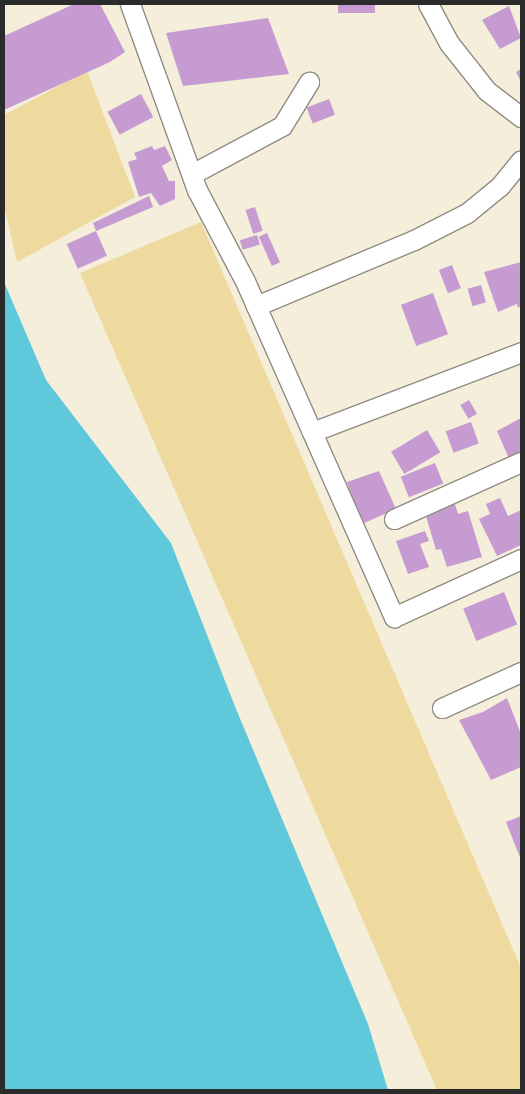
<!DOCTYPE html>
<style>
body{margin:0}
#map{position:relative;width:525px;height:1094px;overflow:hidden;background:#f5eedb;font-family:"Patrick Hand",sans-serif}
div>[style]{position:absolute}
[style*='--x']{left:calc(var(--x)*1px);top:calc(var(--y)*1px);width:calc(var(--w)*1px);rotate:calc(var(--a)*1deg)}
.sand>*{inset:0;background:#eeda9e}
.water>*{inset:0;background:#5fc8da}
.building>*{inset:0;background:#c69bd2;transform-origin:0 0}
.roads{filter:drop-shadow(1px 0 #908c83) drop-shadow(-1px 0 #908c83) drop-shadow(0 1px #908c83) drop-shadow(0 -1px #908c83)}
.street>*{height:19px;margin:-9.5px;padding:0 9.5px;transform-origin:9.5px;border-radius:9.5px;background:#fff}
span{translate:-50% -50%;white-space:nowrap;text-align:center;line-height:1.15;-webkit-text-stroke:4.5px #fdfcf7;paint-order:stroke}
.frame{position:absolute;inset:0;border:5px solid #2b2b2b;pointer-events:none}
</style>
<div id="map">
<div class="sand">
<div style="clip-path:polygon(87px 71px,135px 197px,17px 262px,4px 205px,4px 115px)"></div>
<div style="clip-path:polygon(201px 222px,521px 968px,521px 1090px,437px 1090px,80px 273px)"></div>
</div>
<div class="water">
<div style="clip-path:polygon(4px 282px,46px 380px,171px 543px,236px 709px,368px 1024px,388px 1090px,4px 1090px)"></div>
</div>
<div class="building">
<div style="clip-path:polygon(74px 4px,100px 4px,125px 52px,110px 62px,4px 110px,4px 36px)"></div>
<div style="left:338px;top:4px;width:37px;height:9px"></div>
<div style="clip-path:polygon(509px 6px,521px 38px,500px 49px,482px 20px)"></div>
<div style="clip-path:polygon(268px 18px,289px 74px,183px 86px,166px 33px)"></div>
<div style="clip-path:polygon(521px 69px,521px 82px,516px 72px)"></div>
<div style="left:141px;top:94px;width:26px;height:38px;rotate:62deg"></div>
<div style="left:329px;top:99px;width:17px;height:24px;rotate:69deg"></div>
<div style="clip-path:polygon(152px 146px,154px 150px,165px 146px,172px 160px,162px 166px,169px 181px,175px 181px,175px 199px,160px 206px,151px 193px,139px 197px,128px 162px,137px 159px,134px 153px)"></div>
<div style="clip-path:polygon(149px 196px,153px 207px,96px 231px,93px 223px)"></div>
<div style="left:255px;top:207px;width:25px;height:10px;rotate:72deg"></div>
<div style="left:96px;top:231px;width:27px;height:32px;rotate:66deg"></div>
<div style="left:267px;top:233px;width:32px;height:9px;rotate:66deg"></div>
<div style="left:257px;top:235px;width:10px;height:18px;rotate:73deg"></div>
<div style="clip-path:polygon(521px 262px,521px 306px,518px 308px,517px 304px,498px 312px,484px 272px)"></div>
<div style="left:452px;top:265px;width:25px;height:14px;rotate:69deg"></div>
<div style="left:481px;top:285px;width:18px;height:14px;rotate:74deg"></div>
<div style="left:433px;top:293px;width:44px;height:34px;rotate:70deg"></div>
<div style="left:469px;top:400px;width:16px;height:10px;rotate:60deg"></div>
<div style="clip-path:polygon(521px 418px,521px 455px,510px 461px,497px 431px)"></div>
<div style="left:471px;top:422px;width:23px;height:27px;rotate:70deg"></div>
<div style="left:427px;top:430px;width:26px;height:42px;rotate:59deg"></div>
<div style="left:435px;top:463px;width:22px;height:37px;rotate:68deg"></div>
<div style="clip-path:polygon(379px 471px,396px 509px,362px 524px,347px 482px)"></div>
<div style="clip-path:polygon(500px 498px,508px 516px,521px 510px,521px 545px,497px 556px,479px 519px,490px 514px,486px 504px)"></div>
<div style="clip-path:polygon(455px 504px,458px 514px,468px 511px,482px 557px,447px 567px,441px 549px,436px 550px,425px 513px)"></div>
<div style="clip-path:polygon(425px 531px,429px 541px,420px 544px,429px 567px,408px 574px,396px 541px)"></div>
<div style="left:504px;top:592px;width:35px;height:44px;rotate:68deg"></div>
<div style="clip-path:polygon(507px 698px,521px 734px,521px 767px,491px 780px,459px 720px,483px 712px)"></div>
<div style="clip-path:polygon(521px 816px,521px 860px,506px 822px)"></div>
</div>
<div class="roads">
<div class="street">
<div style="--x:130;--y:4;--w:198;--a:70.2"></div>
<div style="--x:197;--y:190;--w:103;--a:62.2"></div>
<div style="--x:245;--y:281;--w:368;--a:66.1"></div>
<div style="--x:394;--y:617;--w:140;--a:-24.5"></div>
<div style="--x:428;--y:4;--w:44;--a:61.7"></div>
<div style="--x:449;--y:43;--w:61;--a:51.6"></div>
<div style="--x:487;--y:91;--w:43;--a:37.4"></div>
<div style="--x:192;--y:174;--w:102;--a:-28.1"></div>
<div style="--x:282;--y:126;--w:52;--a:-58.5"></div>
<div style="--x:256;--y:306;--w:171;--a:-22.7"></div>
<div style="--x:414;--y:240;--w:59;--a:-27"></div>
<div style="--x:467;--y:213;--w:43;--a:-39.3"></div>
<div style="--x:500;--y:186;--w:33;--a:-51"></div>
<div style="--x:312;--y:432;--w:224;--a:-20.9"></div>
<div style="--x:394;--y:519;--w:139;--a:-24.2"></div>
<div style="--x:442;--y:708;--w:87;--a:-24.5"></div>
</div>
</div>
<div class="frame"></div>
</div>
